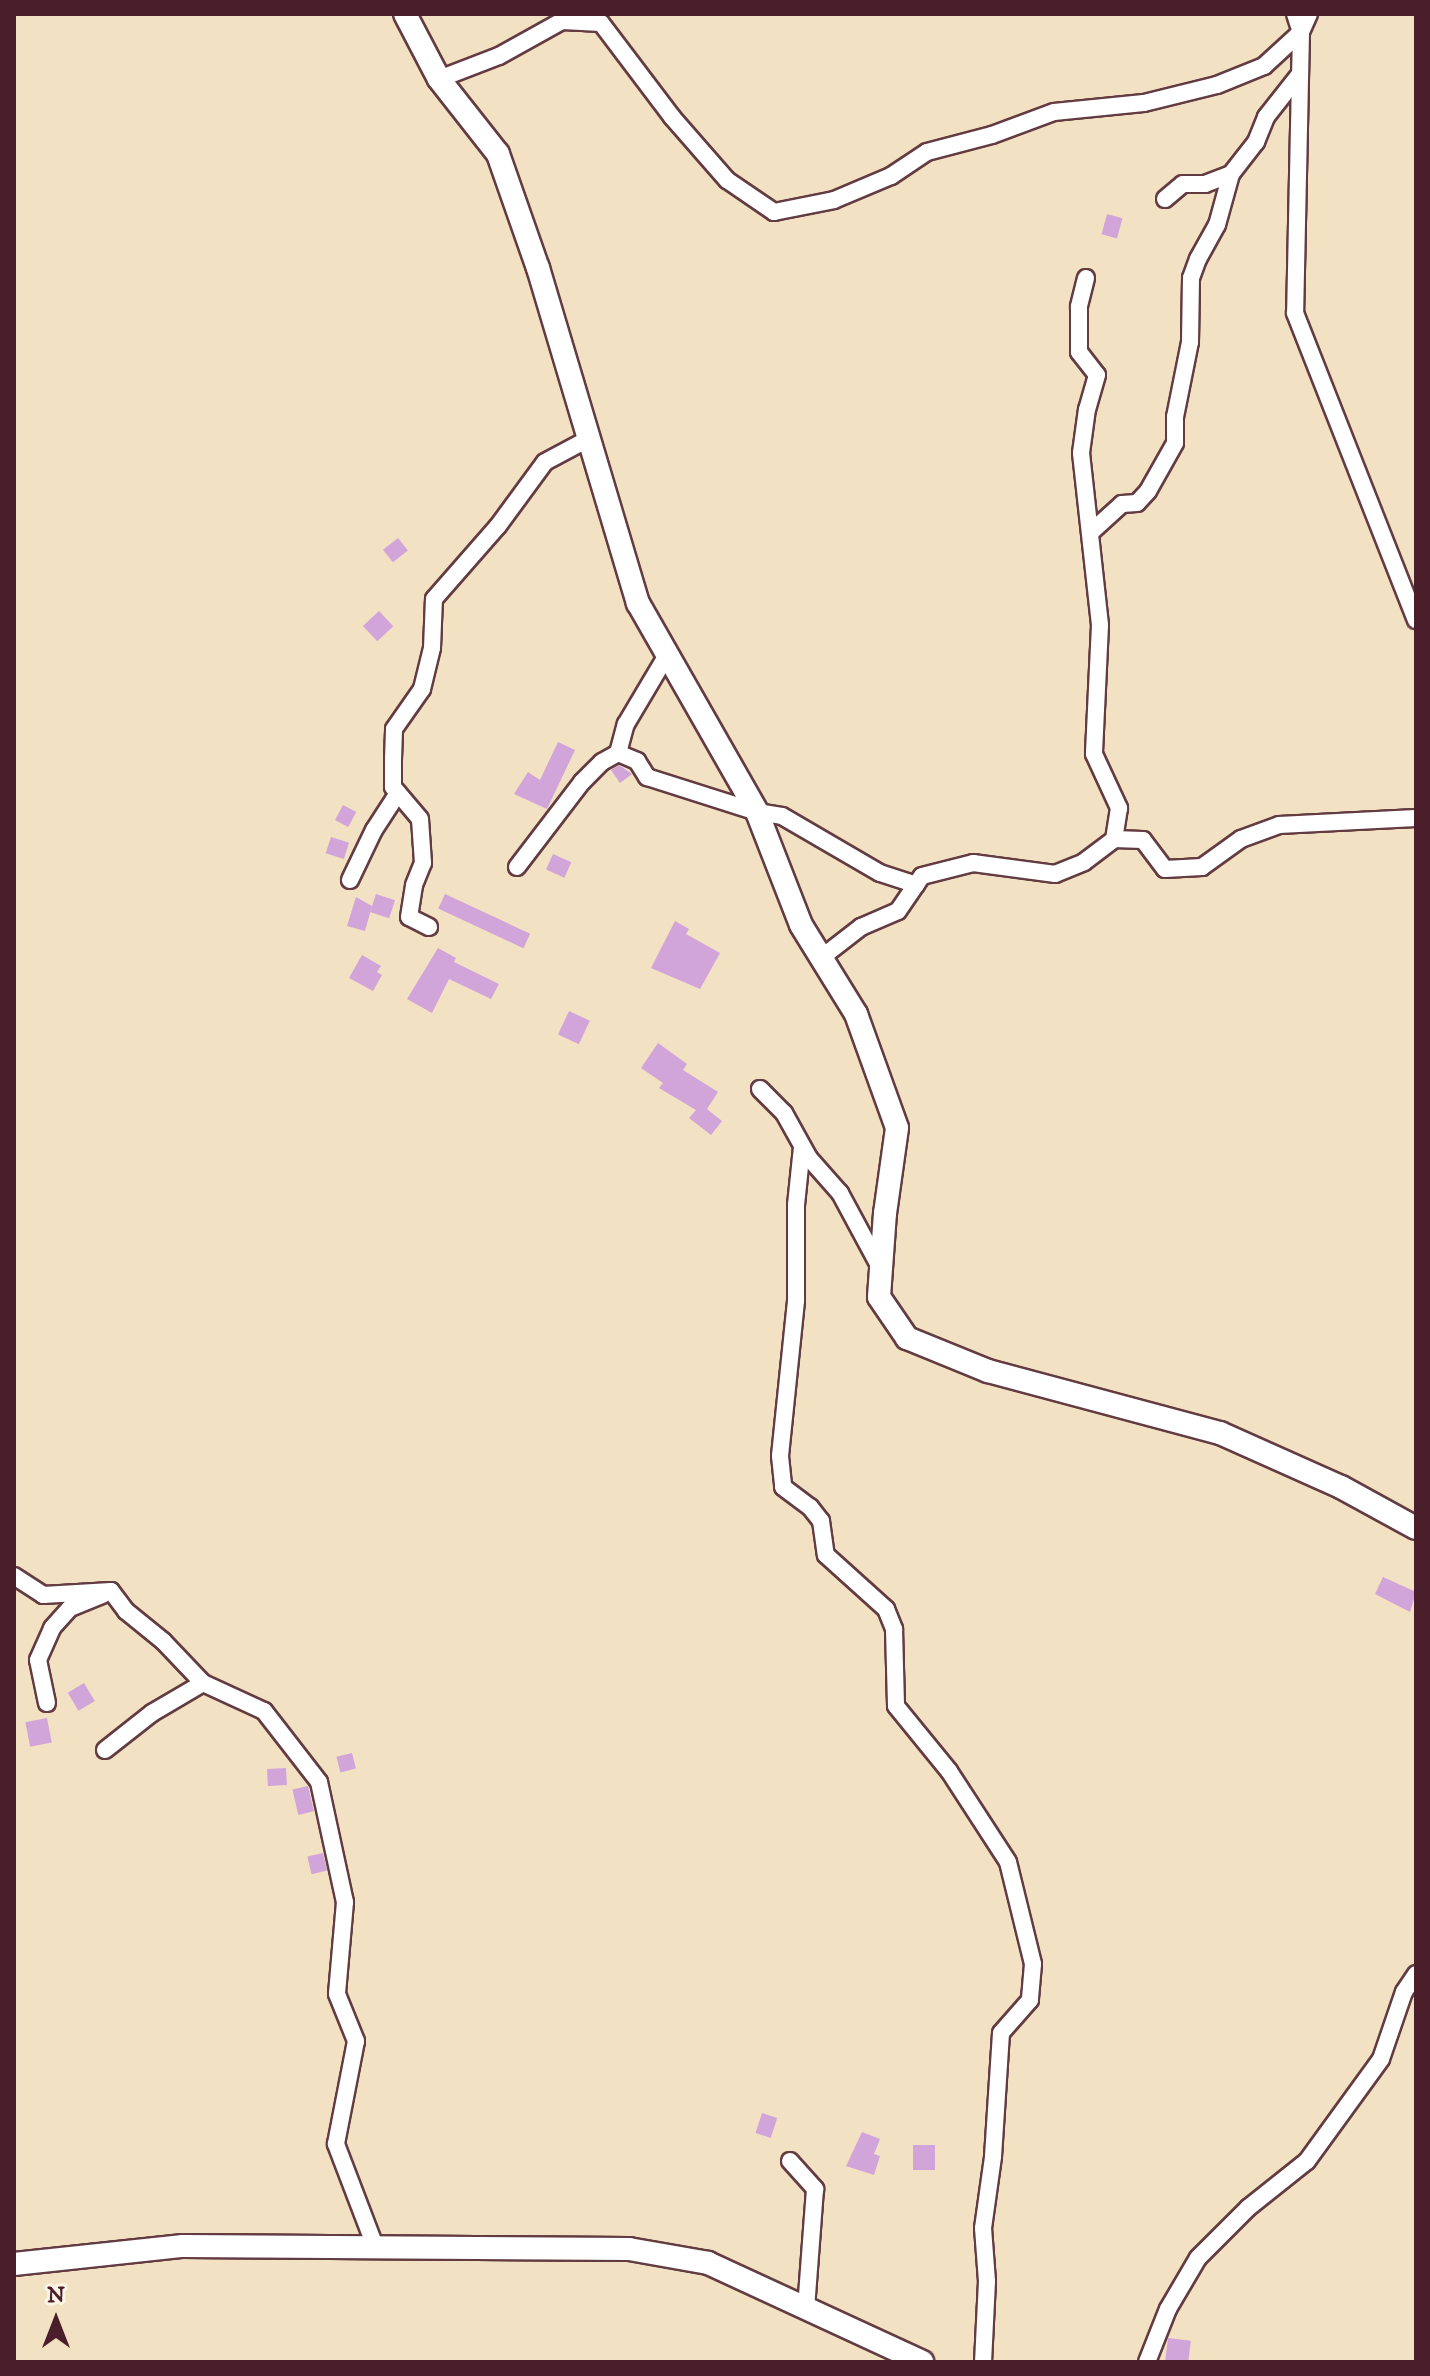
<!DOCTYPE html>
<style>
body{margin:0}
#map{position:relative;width:1430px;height:2376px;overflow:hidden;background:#f2e1c2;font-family:"IM FELL DW Pica",serif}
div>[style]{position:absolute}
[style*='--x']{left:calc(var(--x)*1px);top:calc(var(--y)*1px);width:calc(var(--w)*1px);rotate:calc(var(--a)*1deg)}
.building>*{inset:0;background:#d1a5da;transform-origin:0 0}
.roads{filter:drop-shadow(2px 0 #633c42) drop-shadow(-2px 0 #633c42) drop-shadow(0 2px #633c42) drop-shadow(0 -2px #633c42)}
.minor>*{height:16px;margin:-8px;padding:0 8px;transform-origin:8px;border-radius:8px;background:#fff}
.tertiary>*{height:22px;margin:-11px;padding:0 11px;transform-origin:11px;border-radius:11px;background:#fff}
span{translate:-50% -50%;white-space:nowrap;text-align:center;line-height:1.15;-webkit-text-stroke:7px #fcf5e5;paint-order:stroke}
.frame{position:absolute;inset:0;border:16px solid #4a1f2b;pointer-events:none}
.north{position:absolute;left:16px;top:2280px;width:80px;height:80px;-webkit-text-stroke:6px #fcf5e5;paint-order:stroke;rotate:0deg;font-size:22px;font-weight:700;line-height:32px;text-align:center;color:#4a1f2b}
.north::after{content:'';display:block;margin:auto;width:28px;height:36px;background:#4a1f2b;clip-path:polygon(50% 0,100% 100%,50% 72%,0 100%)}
</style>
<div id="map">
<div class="building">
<div style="left:1107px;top:214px;width:16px;height:21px;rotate:15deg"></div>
<div style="left:398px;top:538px;width:16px;height:19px;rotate:52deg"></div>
<div style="left:379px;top:611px;width:21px;height:22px;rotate:47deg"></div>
<div style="clip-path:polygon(558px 742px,575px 750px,547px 809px,514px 794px,528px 772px,540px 780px)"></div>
<div style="clip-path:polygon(619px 765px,632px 774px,620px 783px,611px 770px)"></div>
<div style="left:343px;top:805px;width:15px;height:17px;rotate:28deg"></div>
<div style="left:331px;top:837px;width:19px;height:17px;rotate:18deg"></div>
<div style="left:553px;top:854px;width:20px;height:17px;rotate:24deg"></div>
<div style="left:376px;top:894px;width:20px;height:19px;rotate:18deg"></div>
<div style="left:445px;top:894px;width:94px;height:16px;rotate:25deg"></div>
<div style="clip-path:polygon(356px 897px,372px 906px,365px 931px,347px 926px)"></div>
<div style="clip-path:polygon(675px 921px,689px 929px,686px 934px,720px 953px,700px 989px,651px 968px)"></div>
<div style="clip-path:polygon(438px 948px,456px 958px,454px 962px,499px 984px,491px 999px,449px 979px,432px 1013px,407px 999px)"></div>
<div style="clip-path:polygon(362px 955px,381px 966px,377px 972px,382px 975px,373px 991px,349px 978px)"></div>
<div style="left:569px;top:1011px;width:23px;height:26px;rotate:25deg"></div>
<div style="clip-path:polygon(658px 1043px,687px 1064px,683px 1070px,718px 1092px,707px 1109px,722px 1121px,711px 1135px,689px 1118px,696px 1110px,659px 1088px,663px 1083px,641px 1068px)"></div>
<div style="clip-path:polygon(1383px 1577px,1416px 1592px,1410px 1612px,1375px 1594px)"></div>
<div style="left:84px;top:1683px;width:21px;height:19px;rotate:59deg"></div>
<div style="left:47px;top:1718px;width:25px;height:22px;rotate:79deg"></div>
<div style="left:352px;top:1753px;width:16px;height:16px;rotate:76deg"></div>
<div style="left:286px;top:1768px;width:17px;height:19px;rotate:87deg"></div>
<div style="left:308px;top:1786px;width:26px;height:16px;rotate:77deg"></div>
<div style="left:323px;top:1853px;width:18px;height:16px;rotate:77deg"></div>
<div style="left:762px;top:2113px;width:16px;height:21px;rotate:18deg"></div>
<div style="clip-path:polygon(862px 2132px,880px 2139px,874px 2154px,880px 2156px,874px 2175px,846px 2166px)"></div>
<div style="left:913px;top:2145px;width:22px;height:25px"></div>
<div style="left:1168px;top:2338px;width:23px;height:24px;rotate:7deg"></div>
</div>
<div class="roads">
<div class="minor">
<div style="--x:1295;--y:14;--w:19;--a:72"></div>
<div style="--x:1301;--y:32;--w:281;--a:91.2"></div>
<div style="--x:1295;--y:313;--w:330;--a:68.5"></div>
<div style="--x:439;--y:79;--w:64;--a:-21"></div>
<div style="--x:499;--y:56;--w:72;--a:-29.1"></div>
<div style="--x:562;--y:21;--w:39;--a:3"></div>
<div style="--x:601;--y:23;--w:118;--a:52.9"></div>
<div style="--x:672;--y:117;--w:84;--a:48.9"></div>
<div style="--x:727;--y:180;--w:57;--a:34.2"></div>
<div style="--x:774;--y:212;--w:61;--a:-11.3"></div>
<div style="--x:834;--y:200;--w:62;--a:-22.8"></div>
<div style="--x:891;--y:176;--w:43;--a:-33.7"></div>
<div style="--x:927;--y:152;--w:67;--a:-14.7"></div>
<div style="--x:992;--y:135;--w:66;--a:-20.4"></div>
<div style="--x:1054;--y:112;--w:90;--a:-5.7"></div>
<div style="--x:1144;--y:103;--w:75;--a:-13.9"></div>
<div style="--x:1217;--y:85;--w:51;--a:-22"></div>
<div style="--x:1264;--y:66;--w:50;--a:-42.6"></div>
<div style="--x:1301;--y:32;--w:20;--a:-66"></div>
<div style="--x:1165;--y:199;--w:23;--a:-40"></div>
<div style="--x:1183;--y:184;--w:22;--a:0"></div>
<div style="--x:1205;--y:184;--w:28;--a:-21"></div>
<div style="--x:1086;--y:278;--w:30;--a:104"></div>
<div style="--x:1079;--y:307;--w:45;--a:90"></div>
<div style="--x:1079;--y:352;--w:29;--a:52"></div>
<div style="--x:1097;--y:375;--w:35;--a:106"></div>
<div style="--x:1087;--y:409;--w:44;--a:97.8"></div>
<div style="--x:1081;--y:453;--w:173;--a:83.7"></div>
<div style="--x:1100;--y:625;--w:129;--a:92.7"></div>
<div style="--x:1094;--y:754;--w:60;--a:65.2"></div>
<div style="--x:1119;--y:808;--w:31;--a:99"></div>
<div style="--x:1090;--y:533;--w:43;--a:-42.2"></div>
<div style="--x:1122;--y:504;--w:15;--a:-4"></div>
<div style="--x:1137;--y:503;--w:16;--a:-47"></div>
<div style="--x:1148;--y:491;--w:55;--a:-60.6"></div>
<div style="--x:1175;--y:443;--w:26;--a:-90"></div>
<div style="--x:1175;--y:417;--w:76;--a:-78.7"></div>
<div style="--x:1190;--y:342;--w:64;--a:-89.1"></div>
<div style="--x:1191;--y:278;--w:20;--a:-70"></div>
<div style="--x:1198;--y:259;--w:39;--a:-61"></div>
<div style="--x:1217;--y:225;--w:53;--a:-74.6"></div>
<div style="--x:1231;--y:174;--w:41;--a:-52"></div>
<div style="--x:1256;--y:142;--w:27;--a:-68"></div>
<div style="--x:1266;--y:117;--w:53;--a:-51.8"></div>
<div style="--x:618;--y:753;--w:21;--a:23"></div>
<div style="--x:637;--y:761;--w:19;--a:58"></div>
<div style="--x:647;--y:777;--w:115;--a:17.7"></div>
<div style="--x:757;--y:812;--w:25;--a:9"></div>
<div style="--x:782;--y:816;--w:113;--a:30.2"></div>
<div style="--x:880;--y:873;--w:38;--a:18"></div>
<div style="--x:517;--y:867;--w:107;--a:-52.6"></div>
<div style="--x:582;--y:782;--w:28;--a:-45"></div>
<div style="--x:602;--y:762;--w:18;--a:-29"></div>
<div style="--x:618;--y:753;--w:30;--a:-75"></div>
<div style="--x:626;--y:724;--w:80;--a:-59.3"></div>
<div style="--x:350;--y:880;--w:55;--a:-64.4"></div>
<div style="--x:374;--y:830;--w:44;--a:-57"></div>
<div style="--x:429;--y:927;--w:22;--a:-153"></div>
<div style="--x:409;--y:917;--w:32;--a:-81"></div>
<div style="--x:414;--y:885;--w:24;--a:-68"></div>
<div style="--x:423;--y:863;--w:44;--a:-93.9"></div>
<div style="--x:420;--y:819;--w:42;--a:-130.2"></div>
<div style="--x:393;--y:787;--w:28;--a:-90"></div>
<div style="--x:393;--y:759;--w:30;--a:-88"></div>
<div style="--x:394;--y:729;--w:49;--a:-55"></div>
<div style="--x:422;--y:689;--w:42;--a:-76.3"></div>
<div style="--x:432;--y:648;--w:49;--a:-87.7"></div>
<div style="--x:434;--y:599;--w:97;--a:-48.8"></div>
<div style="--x:498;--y:526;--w:79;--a:-53.7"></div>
<div style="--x:545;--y:462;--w:51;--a:-28.1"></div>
<div style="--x:821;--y:958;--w:51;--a:-37.8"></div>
<div style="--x:861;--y:927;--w:40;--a:-23.4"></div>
<div style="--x:898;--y:911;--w:42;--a:-55.6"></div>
<div style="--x:922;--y:876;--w:53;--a:-14.3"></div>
<div style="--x:973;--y:863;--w:83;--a:7.6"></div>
<div style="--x:1055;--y:874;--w:31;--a:-22"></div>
<div style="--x:1084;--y:862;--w:38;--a:-37"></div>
<div style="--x:1114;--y:839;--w:29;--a:2"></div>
<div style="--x:1143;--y:840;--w:36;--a:53"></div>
<div style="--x:1165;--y:869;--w:37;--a:-3"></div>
<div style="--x:1202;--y:867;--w:48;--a:-35.7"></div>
<div style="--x:1241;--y:839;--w:40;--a:-20.2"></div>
<div style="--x:1279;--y:825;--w:137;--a:-2.9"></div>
<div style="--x:760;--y:1089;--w:34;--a:45"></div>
<div style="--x:784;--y:1113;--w:51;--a:60.9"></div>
<div style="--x:809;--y:1158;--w:47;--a:48.5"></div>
<div style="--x:840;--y:1193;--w:86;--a:61.7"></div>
<div style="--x:802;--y:1147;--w:58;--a:95.9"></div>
<div style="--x:796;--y:1205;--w:96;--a:90"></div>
<div style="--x:796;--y:1301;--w:156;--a:95.9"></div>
<div style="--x:780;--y:1456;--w:31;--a:84"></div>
<div style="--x:783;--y:1487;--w:34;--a:37"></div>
<div style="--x:810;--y:1507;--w:18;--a:52"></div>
<div style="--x:821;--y:1521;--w:34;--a:82"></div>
<div style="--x:826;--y:1555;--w:81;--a:42"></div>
<div style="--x:886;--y:1609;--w:22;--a:68"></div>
<div style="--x:894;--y:1629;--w:77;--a:88.5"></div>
<div style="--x:896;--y:1706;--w:84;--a:50.8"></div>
<div style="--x:949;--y:1771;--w:108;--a:57"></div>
<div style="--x:1008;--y:1862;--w:105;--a:76.2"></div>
<div style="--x:1033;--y:1964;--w:36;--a:95"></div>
<div style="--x:1030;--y:2000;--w:44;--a:131.3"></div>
<div style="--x:1001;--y:2033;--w:124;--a:93.7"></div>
<div style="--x:993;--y:2157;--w:72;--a:98"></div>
<div style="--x:983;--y:2228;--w:53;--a:85.7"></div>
<div style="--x:987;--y:2281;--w:81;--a:92.8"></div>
<div style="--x:14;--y:1576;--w:35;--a:33"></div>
<div style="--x:43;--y:1595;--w:68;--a:-3.4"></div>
<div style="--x:111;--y:1591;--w:25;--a:53"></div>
<div style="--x:126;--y:1611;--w:48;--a:39"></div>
<div style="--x:163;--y:1641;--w:58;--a:46.4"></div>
<div style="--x:47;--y:1703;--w:44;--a:-101.8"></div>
<div style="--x:38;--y:1660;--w:35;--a:-66"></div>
<div style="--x:52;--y:1628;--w:27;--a:-48"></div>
<div style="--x:70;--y:1608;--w:35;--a:-22"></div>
<div style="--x:105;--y:1750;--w:60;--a:-38.2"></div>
<div style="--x:152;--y:1713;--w:59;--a:-30.5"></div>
<div style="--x:203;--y:1683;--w:67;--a:24.7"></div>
<div style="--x:264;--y:1711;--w:90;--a:52.2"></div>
<div style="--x:319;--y:1782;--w:123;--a:77.8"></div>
<div style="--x:345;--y:1902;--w:92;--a:95"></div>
<div style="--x:337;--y:1994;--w:51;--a:68"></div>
<div style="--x:356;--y:2041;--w:105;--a:101"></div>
<div style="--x:336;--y:2144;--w:112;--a:69.1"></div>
<div style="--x:790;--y:2161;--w:38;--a:48"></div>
<div style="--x:815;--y:2189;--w:119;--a:94.3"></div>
<div style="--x:1147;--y:2362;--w:57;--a:-68.4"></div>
<div style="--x:1168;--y:2309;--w:59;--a:-59.5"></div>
<div style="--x:1198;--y:2258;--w:71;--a:-45"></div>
<div style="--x:1248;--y:2208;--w:75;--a:-38.5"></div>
<div style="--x:1307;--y:2161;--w:126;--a:-54"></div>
<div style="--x:1381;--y:2059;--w:71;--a:-71.1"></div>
<div style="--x:1404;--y:1992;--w:22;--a:-56"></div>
</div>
<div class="tertiary">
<div style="--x:405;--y:14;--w:73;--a:62.4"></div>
<div style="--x:439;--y:79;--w:95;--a:51.8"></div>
<div style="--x:498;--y:154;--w:121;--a:70.7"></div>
<div style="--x:538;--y:268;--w:350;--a:73.4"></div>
<div style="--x:638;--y:603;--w:241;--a:60.3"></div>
<div style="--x:757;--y:812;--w:121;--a:68.7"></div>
<div style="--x:801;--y:925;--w:105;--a:58.3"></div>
<div style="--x:856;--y:1014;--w:121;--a:70.2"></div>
<div style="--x:897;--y:1128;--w:86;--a:98"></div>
<div style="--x:885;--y:1213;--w:84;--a:94.1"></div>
<div style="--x:879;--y:1297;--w:50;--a:55.7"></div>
<div style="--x:907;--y:1338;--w:87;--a:22.2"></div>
<div style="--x:988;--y:1371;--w:240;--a:15"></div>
<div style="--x:1220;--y:1433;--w:133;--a:24.1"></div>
<div style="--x:1341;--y:1487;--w:85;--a:28.7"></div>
<div style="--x:14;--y:2264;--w:170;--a:-6.1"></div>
<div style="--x:183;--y:2246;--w:446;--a:0.4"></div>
<div style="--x:629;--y:2249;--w:80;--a:10"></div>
<div style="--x:708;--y:2263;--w:236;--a:24.8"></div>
</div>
</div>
<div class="frame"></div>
<div class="north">N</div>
</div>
